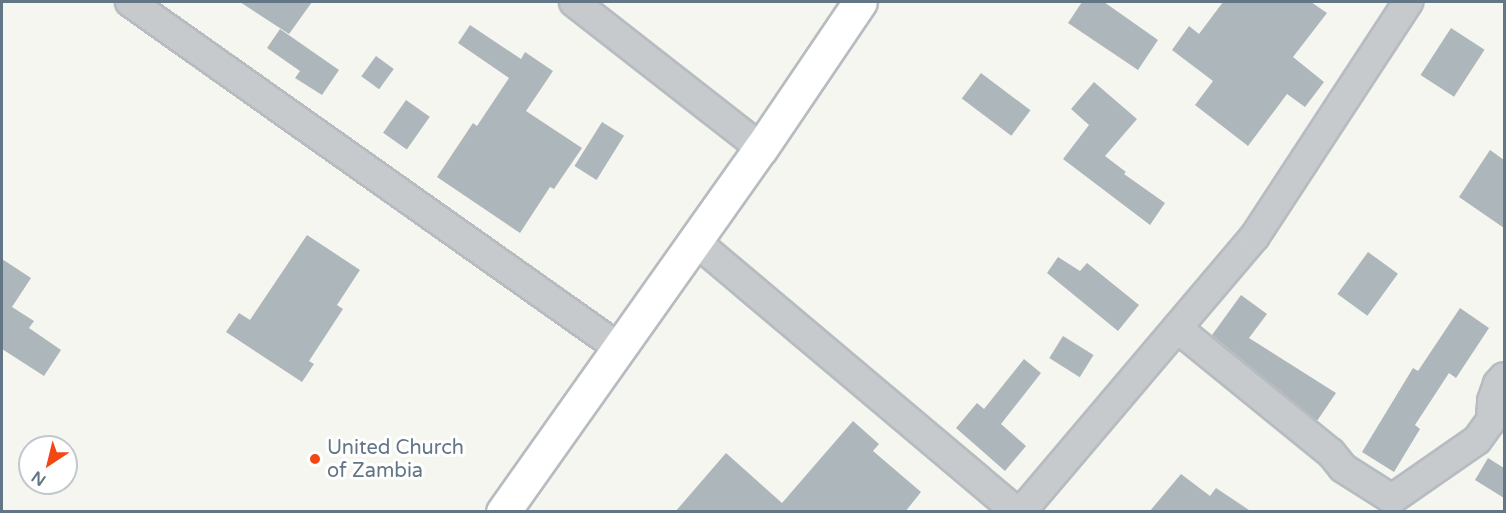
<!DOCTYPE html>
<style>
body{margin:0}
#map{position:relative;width:1506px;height:513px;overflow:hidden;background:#f6f6f1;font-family:"Varela Round",sans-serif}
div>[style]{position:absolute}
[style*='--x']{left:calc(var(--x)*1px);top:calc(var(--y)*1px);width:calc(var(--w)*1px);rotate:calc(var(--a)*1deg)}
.building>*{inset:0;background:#adb6ba;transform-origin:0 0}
.roads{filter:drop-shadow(2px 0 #b6bcc0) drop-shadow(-2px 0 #b6bcc0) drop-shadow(0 2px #b6bcc0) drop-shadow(0 -2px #b6bcc0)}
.street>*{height:28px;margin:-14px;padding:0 14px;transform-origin:14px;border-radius:14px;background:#c7cacd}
.secondary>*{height:33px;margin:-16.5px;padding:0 16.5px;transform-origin:16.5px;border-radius:16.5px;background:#fff}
.dots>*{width:16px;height:16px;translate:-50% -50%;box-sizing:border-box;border:3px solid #fff;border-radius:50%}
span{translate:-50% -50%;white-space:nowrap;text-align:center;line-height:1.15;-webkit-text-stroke:6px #fff;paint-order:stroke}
.poi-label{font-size:20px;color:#627685}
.left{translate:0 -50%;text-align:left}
.frame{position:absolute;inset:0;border:3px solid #627685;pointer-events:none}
.north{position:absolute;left:18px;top:435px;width:60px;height:60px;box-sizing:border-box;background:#fff;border:2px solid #c0c8ce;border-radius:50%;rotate:215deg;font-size:16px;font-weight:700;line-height:24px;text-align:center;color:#627685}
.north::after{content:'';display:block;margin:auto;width:21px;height:27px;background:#f34714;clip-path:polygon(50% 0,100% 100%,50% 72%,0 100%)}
</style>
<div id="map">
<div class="building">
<div style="clip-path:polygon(240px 2px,312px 2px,289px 34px)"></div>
<div style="clip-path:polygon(1082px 2px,1104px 2px,1158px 40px,1138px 70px,1068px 23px)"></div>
<div style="clip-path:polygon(1223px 2px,1311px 2px,1327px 13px,1293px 57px,1324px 82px,1305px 107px,1287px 94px,1248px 146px,1195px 105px,1213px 81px,1172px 50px,1189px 26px,1199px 34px)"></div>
<div style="clip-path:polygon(470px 25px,521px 59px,525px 52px,553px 71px,526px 111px,582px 148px,554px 189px,550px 187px,520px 233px,437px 177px,473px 123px,477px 126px,509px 78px,458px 43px)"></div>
<div style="left:1451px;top:28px;width:40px;height:56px;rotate:33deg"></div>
<div style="clip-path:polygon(280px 29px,339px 70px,322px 95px,295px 78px,300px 71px,267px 48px)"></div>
<div style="left:376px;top:56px;width:22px;height:25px;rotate:36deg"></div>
<div style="left:981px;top:73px;width:62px;height:32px;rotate:37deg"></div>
<div style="clip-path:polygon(1094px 82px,1137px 119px,1105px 156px,1126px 172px,1124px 174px,1165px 203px,1150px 225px,1063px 159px,1089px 125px,1071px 109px)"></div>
<div style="left:406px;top:100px;width:29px;height:40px;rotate:35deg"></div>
<div style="left:602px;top:122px;width:26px;height:52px;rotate:32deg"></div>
<div style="clip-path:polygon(1490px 150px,1504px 160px,1504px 228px,1459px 197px)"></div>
<div style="clip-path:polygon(307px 235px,360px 270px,337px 305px,343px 309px,309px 361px,314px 364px,302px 382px,226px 332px,239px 313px,250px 320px)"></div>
<div style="left:1368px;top:252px;width:37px;height:52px;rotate:36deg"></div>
<div style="clip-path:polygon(1058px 257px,1080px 271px,1087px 263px,1139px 305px,1118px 331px,1047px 273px)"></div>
<div style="clip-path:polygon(2px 259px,31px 278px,12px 307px,34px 321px,29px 328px,61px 350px,44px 376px,2px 349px)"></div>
<div style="clip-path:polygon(1241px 295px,1267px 314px,1249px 338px,1336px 393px,1317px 421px,1212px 335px)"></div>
<div style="clip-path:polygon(1460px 308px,1489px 328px,1456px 378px,1449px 373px,1415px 425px,1420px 429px,1394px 472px,1362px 452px,1413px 368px,1418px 371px)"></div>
<div style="left:1063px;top:336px;width:36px;height:26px;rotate:32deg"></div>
<div style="clip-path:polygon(1024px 359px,1041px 373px,1001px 424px,1026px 446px,1005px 471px,956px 428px,977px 403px,984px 409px)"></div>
<div style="clip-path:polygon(853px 421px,879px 444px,873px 451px,921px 492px,905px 512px,675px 512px,726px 453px,782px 503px)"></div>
<div style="clip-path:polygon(1488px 458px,1504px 468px,1504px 498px,1475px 480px)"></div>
<div style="clip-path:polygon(1181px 474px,1210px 496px,1216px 488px,1252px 512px,1149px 512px)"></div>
</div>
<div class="roads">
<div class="street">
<div style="--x:130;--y:2;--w:599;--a:35.28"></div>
<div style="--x:574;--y:2;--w:237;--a:38"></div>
<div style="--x:695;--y:241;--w:421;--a:40.1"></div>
<div style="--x:1177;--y:328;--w:198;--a:39.1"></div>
<div style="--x:1331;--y:453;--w:19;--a:51"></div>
<div style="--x:1343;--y:468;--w:58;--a:32.3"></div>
<div style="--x:1392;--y:499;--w:103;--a:-34.8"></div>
<div style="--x:1477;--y:440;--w:24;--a:-54"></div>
<div style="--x:1491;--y:421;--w:20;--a:-87"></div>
<div style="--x:1492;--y:401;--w:18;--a:-71"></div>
<div style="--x:1498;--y:384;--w:9;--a:-49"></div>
<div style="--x:1021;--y:512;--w:362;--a:-49.7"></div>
<div style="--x:1255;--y:236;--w:280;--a:-56.8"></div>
</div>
<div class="secondary">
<div style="--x:503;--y:512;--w:446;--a:-54.7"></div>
<div style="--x:761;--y:148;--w:176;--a:-55.9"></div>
</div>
</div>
<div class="dots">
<div style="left:315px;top:459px;background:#f34714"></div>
</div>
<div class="poi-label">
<span class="left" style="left:327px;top:460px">United Church<br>of Zambia</span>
</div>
<div class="frame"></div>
<div class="north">N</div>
</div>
